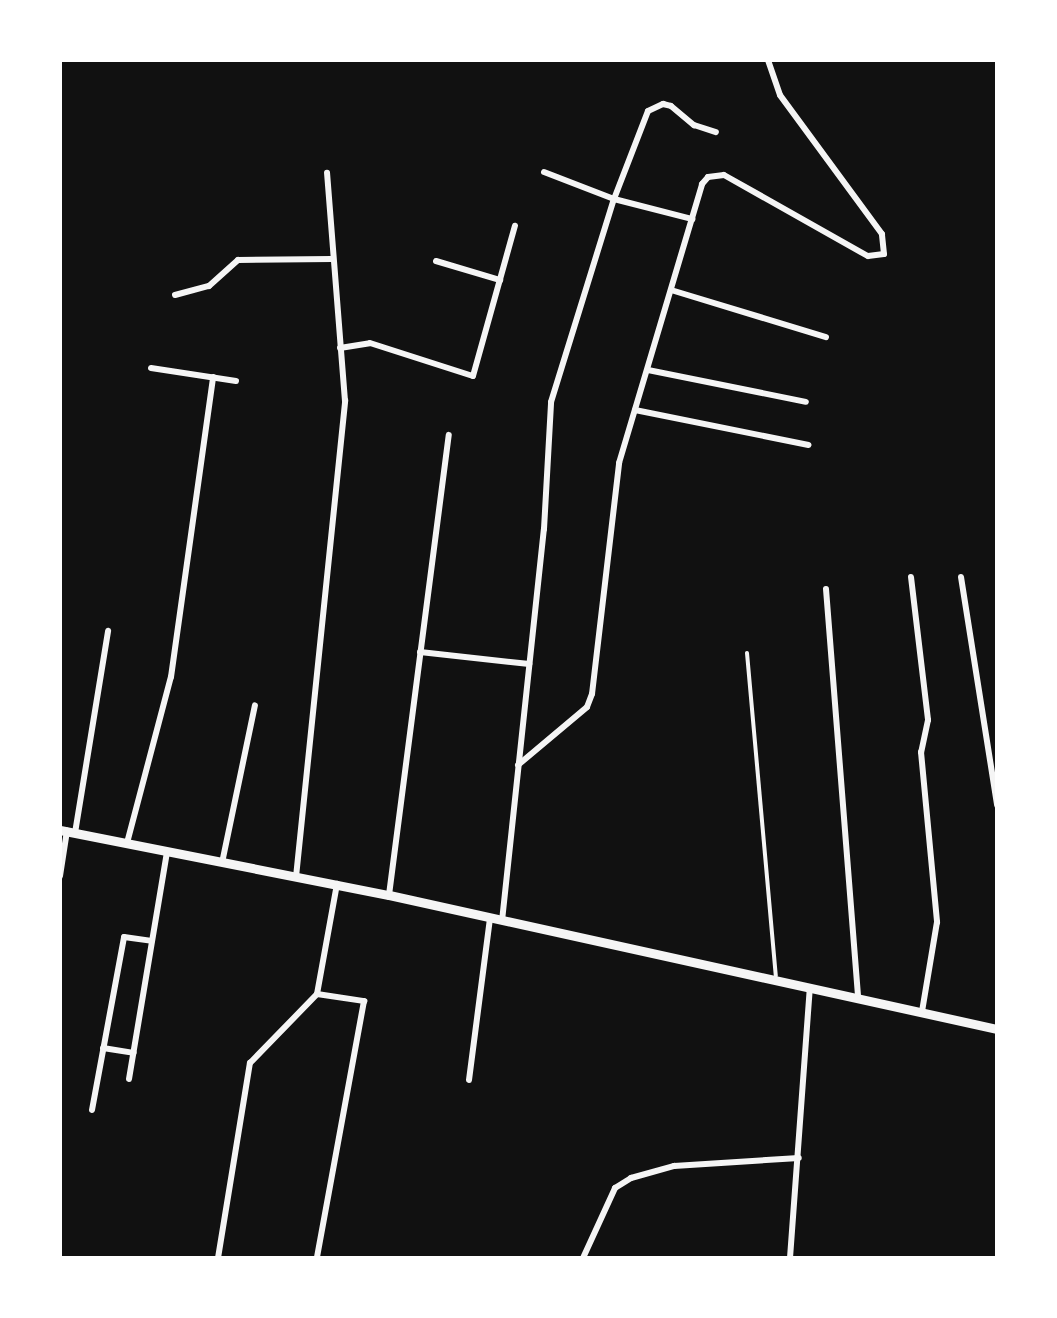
<!DOCTYPE html>
<style>
body{margin:0}
#map{position:relative;width:1057px;height:1318px;overflow:hidden;background:#111;font-family:"Times New Roman",serif}
div>[style]{position:absolute}
[style*='--x']{left:calc(var(--x)*1px);top:calc(var(--y)*1px);width:calc(var(--w)*1px);rotate:calc(var(--a)*1deg)}
.service>*{height:4px;margin:-2px;padding:0 2px;transform-origin:2px;border-radius:2px;background:#f5f5f5}
.minor>*{height:6px;margin:-3px;padding:0 3px;transform-origin:3px;border-radius:3px;background:#f5f5f5}
.tertiary>*{height:9px;margin:-4.5px;padding:0 4.5px;transform-origin:4.5px;border-radius:4.5px;background:#f5f5f5}
span{translate:-50% -50%;white-space:nowrap;text-align:center;line-height:1.15;-webkit-text-stroke:10px #fff;paint-order:stroke}
.frame{position:absolute;inset:0;border:62px solid #fff;pointer-events:none}
</style>
<div id="map">
<div class="service">
<div style="--x:747;--y:653;--w:324;--a:84.9"></div>
</div>
<div class="minor">
<div style="--x:544;--y:172;--w:75;--a:21.1"></div>
<div style="--x:614;--y:199;--w:81;--a:14.4"></div>
<div style="--x:436;--y:261;--w:67;--a:16.5"></div>
<div style="--x:671;--y:290;--w:162;--a:16.9"></div>
<div style="--x:175;--y:295;--w:35;--a:-15"></div>
<div style="--x:209;--y:286;--w:39;--a:-42"></div>
<div style="--x:238;--y:260;--w:94;--a:-0.6"></div>
<div style="--x:340;--y:348;--w:30;--a:-9"></div>
<div style="--x:370;--y:343;--w:108;--a:17.8"></div>
<div style="--x:473;--y:376;--w:156;--a:-74.4"></div>
<div style="--x:151;--y:368;--w:86;--a:8.7"></div>
<div style="--x:648;--y:370;--w:161;--a:11.4"></div>
<div style="--x:635;--y:410;--w:177;--a:11.4"></div>
<div style="--x:911;--y:577;--w:144;--a:83.2"></div>
<div style="--x:928;--y:720;--w:33;--a:102"></div>
<div style="--x:921;--y:752;--w:171;--a:84.6"></div>
<div style="--x:937;--y:922;--w:91;--a:99.5"></div>
<div style="--x:961;--y:577;--w:231;--a:81"></div>
<div style="--x:826;--y:589;--w:410;--a:85.5"></div>
<div style="--x:420;--y:652;--w:110;--a:6.3"></div>
<div style="--x:518;--y:765;--w:90;--a:-40"></div>
<div style="--x:587;--y:707;--w:14;--a:-69"></div>
<div style="--x:592;--y:694;--w:233;--a:-83.3"></div>
<div style="--x:619;--y:463;--w:291;--a:-73.4"></div>
<div style="--x:702;--y:184;--w:9;--a:-49"></div>
<div style="--x:708;--y:177;--w:16;--a:-7"></div>
<div style="--x:724;--y:175;--w:165;--a:29.4"></div>
<div style="--x:868;--y:256;--w:16;--a:-7"></div>
<div style="--x:884;--y:254;--w:20;--a:-96"></div>
<div style="--x:882;--y:234;--w:172;--a:-126.3"></div>
<div style="--x:780;--y:95;--w:37;--a:-109"></div>
<div style="--x:75;--y:833;--w:205;--a:-80.7"></div>
<div style="--x:127;--y:843;--w:172;--a:-75.2"></div>
<div style="--x:171;--y:677;--w:303;--a:-82"></div>
<div style="--x:222;--y:863;--w:161;--a:-78.2"></div>
<div style="--x:60;--y:876;--w:46;--a:-81.2"></div>
<div style="--x:296;--y:877;--w:479;--a:-84.1"></div>
<div style="--x:345;--y:401;--w:229;--a:-94.5"></div>
<div style="--x:389;--y:895;--w:464;--a:-82.6"></div>
<div style="--x:502;--y:921;--w:394;--a:-83.9"></div>
<div style="--x:544;--y:529;--w:127;--a:-86.8"></div>
<div style="--x:551;--y:402;--w:213;--a:-72.8"></div>
<div style="--x:614;--y:199;--w:94;--a:-68.9"></div>
<div style="--x:648;--y:111;--w:17;--a:-25"></div>
<div style="--x:663;--y:104;--w:8;--a:14"></div>
<div style="--x:671;--y:106;--w:30;--a:40"></div>
<div style="--x:694;--y:125;--w:23;--a:18"></div>
<div style="--x:317;--y:994;--w:48;--a:8.5"></div>
<div style="--x:364;--y:1001;--w:261;--a:100.4"></div>
<div style="--x:103;--y:1048;--w:31;--a:9"></div>
<div style="--x:129;--y:1079;--w:230;--a:-80.5"></div>
<div style="--x:469;--y:1080;--w:162;--a:-82.6"></div>
<div style="--x:92;--y:1110;--w:176;--a:-79.5"></div>
<div style="--x:124;--y:937;--w:28;--a:8"></div>
<div style="--x:218;--y:1258;--w:198;--a:-80.7"></div>
<div style="--x:250;--y:1063;--w:96;--a:-45.8"></div>
<div style="--x:317;--y:994;--w:112;--a:-79.7"></div>
<div style="--x:583;--y:1258;--w:77;--a:-65.4"></div>
<div style="--x:615;--y:1188;--w:19;--a:-32"></div>
<div style="--x:631;--y:1178;--w:45;--a:-15.6"></div>
<div style="--x:674;--y:1166;--w:125;--a:-3.7"></div>
<div style="--x:790;--y:1258;--w:271;--a:-85.8"></div>
</div>
<div class="tertiary">
<div style="--x:60;--y:830;--w:335;--a:11.2"></div>
<div style="--x:389;--y:895;--w:623;--a:12.43"></div>
</div>
<div class="frame"></div>
</div>
